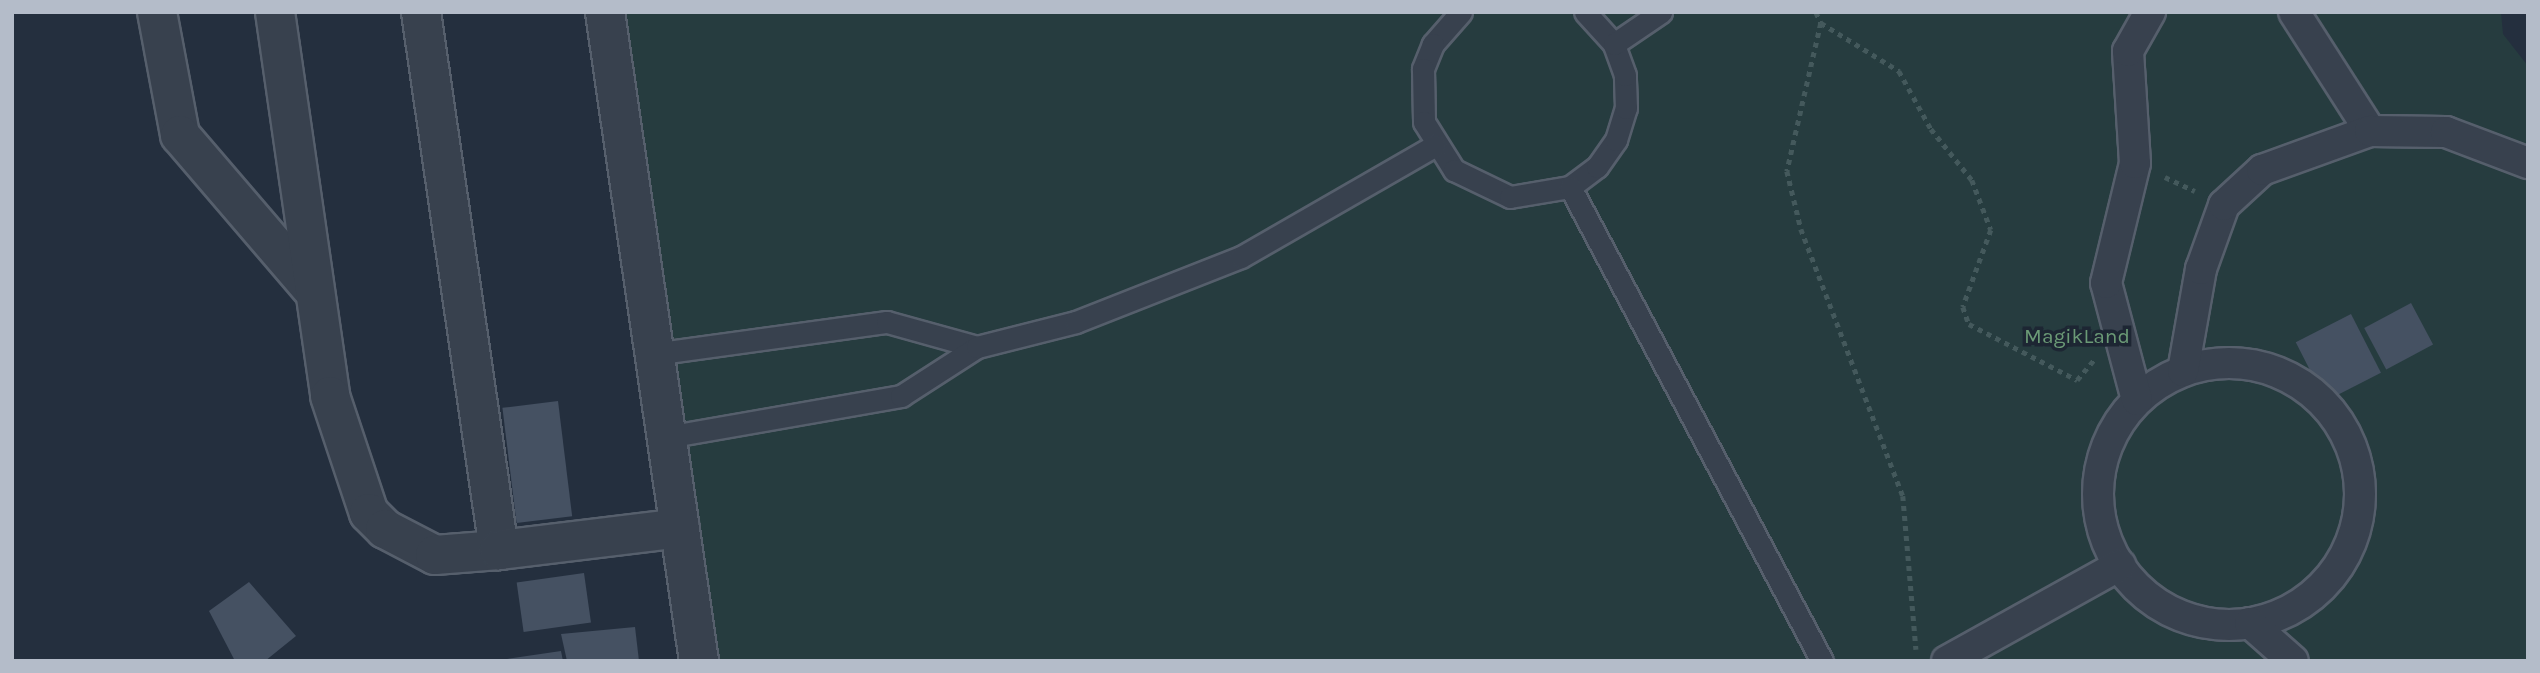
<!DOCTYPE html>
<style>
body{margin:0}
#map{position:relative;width:2540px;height:673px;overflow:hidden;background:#242f3e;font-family:Karla,sans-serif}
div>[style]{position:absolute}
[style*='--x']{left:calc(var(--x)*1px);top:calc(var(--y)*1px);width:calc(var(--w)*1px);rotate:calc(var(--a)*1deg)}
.green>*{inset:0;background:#263c3f}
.building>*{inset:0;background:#455162;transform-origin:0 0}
.path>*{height:4.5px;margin-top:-2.25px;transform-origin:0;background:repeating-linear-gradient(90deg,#44595c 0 5px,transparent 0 10px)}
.roads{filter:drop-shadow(2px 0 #565f6c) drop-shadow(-2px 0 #565f6c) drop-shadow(0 2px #565f6c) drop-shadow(0 -2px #565f6c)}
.service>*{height:21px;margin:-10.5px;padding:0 10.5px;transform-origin:10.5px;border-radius:10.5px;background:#38414e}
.pedestrian>*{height:30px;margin:-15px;padding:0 15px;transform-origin:15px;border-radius:15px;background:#38414e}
.pedestrian>.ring{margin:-15px;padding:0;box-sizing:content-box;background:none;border:30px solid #38414e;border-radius:50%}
.minor>*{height:38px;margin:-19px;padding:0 19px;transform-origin:19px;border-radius:19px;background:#38414e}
.tertiary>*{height:38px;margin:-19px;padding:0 19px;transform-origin:19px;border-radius:19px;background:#38414e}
span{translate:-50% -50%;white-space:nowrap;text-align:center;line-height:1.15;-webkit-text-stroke:7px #1d2633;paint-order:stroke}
.park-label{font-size:21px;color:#6b9a76}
.frame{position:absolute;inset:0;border:14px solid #b4bcc9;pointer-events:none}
</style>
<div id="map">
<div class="green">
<div style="clip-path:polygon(617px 12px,2501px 12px,2503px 34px,2528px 66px,2528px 661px,710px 661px)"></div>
</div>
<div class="building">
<div style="left:2411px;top:303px;width:47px;height:53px;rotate:62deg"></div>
<div style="left:2351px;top:314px;width:66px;height:62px;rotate:63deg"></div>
<div style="left:558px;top:401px;width:116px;height:56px;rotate:83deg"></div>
<div style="left:584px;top:573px;width:50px;height:68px;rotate:82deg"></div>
<div style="clip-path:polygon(249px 582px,296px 636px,265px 661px,235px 661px,209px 611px)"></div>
<div style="clip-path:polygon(635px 627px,639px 661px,567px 661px,561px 634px)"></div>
<div style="clip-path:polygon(561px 651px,563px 661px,507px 661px,507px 659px)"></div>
</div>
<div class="path">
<div style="--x:1816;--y:12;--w:12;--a:66"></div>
<div style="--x:1821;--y:23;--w:152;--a:102.9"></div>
<div style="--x:1787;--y:171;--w:60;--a:76.4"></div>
<div style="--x:1801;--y:229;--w:286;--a:69.1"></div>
<div style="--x:1903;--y:496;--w:154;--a:85.1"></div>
<div style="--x:1821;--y:23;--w:92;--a:31.6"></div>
<div style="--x:1899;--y:71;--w:66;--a:61.1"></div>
<div style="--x:1931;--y:129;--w:65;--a:51.2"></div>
<div style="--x:1972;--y:180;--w:53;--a:69.2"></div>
<div style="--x:1991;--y:230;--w:82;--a:110"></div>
<div style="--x:1963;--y:307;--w:18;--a:71"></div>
<div style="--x:1969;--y:324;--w:122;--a:27.4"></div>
<div style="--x:2077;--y:380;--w:26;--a:-50"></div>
<div style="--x:2165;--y:177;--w:33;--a:25"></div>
</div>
<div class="roads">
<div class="service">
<div style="--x:1461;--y:12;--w:43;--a:131.2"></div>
<div style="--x:1433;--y:44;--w:27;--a:112"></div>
<div style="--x:1423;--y:69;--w:53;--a:88.9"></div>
<div style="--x:1424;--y:122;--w:57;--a:58"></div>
<div style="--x:1454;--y:170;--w:62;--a:25.7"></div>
<div style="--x:1510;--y:197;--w:61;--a:-9.5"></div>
<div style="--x:1570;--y:187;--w:34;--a:-37"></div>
<div style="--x:1597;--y:167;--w:33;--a:-55"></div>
<div style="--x:1616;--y:140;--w:34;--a:-73"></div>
<div style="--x:1626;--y:108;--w:33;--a:-92"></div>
<div style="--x:1625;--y:75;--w:33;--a:-110"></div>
<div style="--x:1614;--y:44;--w:43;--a:-132.2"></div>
<div style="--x:1614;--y:44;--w:57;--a:-34.2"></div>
<div style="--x:1570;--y:187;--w:537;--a:62"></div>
<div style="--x:653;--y:354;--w:236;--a:-7.8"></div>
<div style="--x:887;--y:322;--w:93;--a:15.5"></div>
<div style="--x:666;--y:437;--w:239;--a:-9.9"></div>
<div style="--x:901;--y:396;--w:90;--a:-32.8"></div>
<div style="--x:977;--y:347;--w:102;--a:-14.2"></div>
<div style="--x:1076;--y:322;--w:177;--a:-21.5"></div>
<div style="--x:1241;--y:257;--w:223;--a:-29.9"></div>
</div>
<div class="pedestrian">
<div style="--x:2294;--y:12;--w:141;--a:57.4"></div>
<div class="ring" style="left:2098px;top:363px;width:232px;height:232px"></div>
<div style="--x:2183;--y:371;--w:104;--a:-80"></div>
<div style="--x:2201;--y:269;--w:68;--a:-70.2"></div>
<div style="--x:2224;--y:205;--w:52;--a:-42.6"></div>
<div style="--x:2262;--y:170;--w:115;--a:-19.9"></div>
<div style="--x:2370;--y:131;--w:76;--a:0.8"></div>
<div style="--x:2446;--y:132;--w:88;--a:20.7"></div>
<div style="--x:2137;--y:400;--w:121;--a:-104.8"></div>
<div style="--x:2106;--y:283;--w:123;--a:-76.4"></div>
<div style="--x:2135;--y:163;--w:112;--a:-93.6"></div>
<div style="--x:2128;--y:51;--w:45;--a:-60.6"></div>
<div style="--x:2250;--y:623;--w:57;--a:41.5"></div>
<div style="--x:1947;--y:661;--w:198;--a:-29"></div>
</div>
<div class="minor">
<div style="--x:157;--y:12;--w:125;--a:79.4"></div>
<div style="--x:180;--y:135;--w:201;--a:49.4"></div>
<div style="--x:275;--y:12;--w:388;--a:81.8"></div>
<div style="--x:330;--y:396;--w:123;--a:71.6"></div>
<div style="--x:369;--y:513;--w:23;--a:45"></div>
<div style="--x:385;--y:529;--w:56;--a:27.5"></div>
<div style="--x:435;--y:555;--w:64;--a:-4.5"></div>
<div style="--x:421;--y:12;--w:544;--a:81.75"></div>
<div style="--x:499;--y:550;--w:182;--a:-6.9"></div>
</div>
<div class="tertiary">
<div style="--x:605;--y:12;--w:656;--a:81.76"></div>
</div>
</div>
<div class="park-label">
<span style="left:2077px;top:336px">MagikLand</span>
</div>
<div class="frame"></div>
</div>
